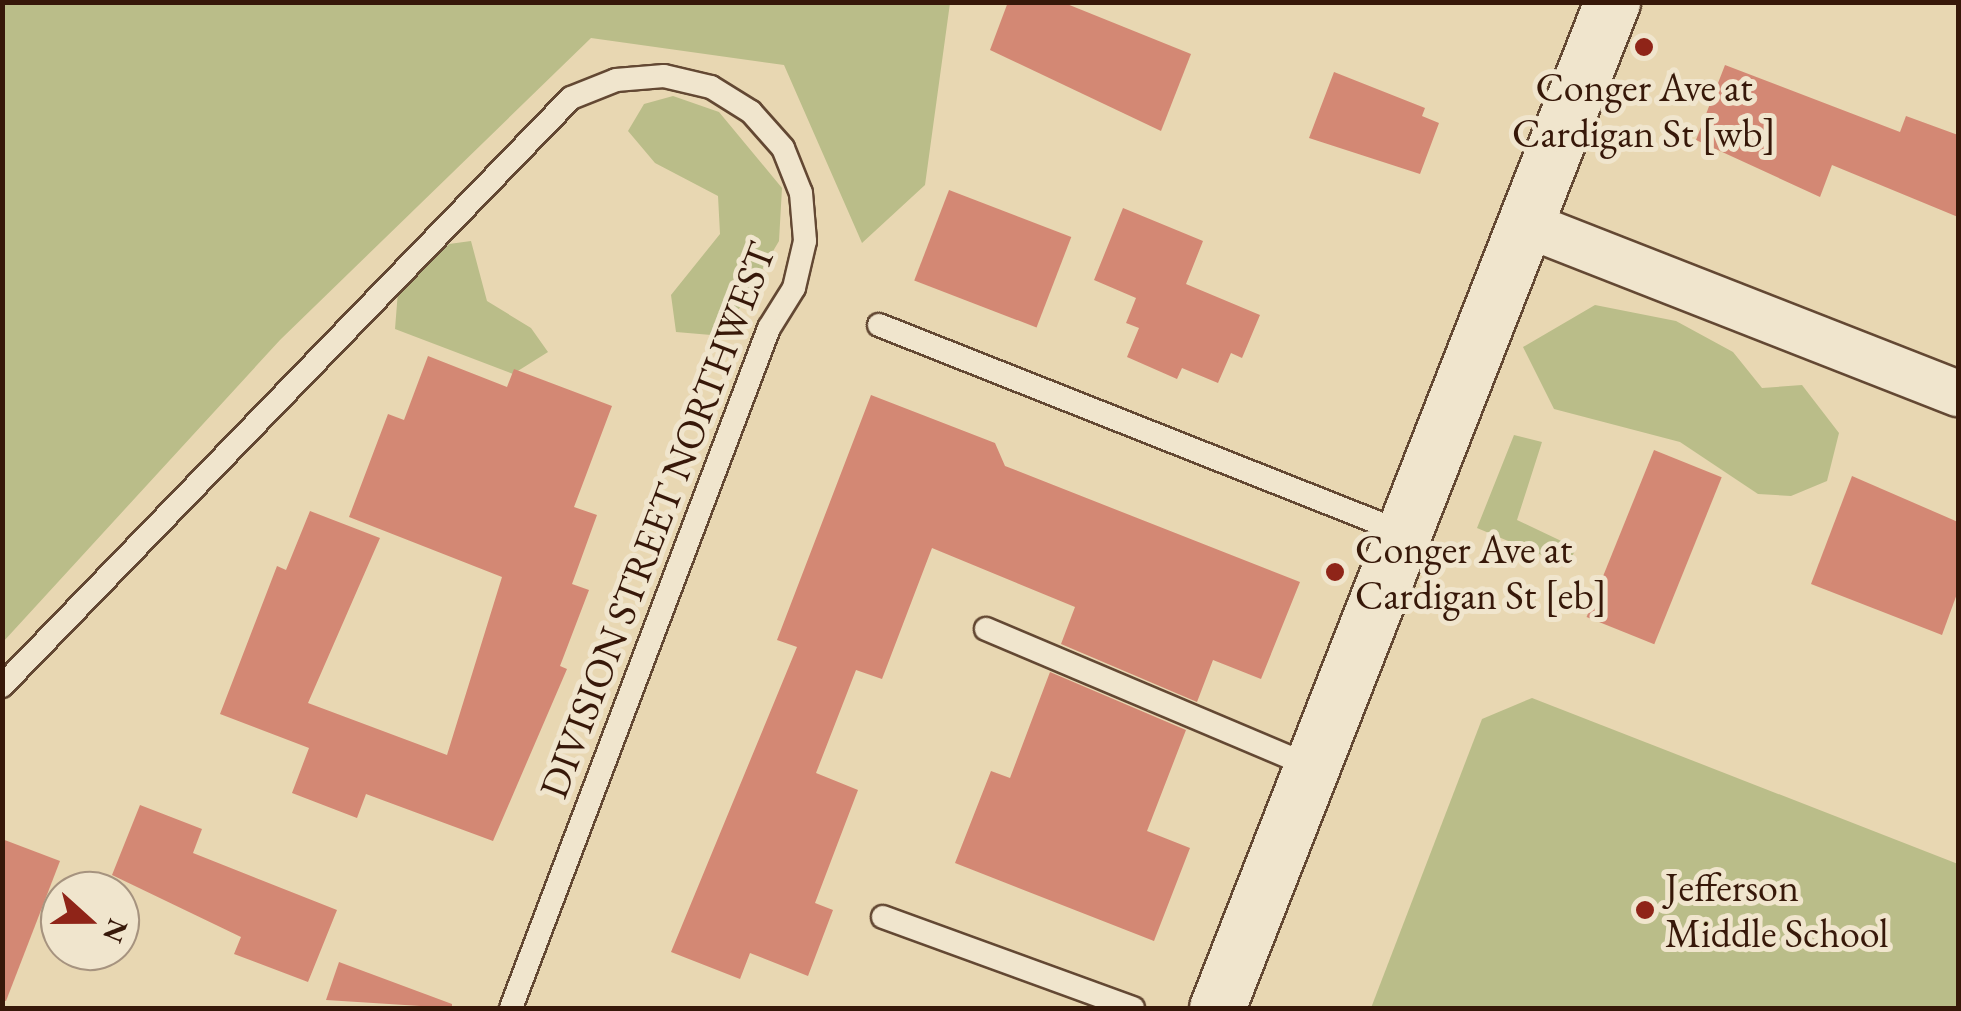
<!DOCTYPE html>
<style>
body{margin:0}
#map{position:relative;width:1961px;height:1011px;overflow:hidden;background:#e8d7b2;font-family:"EB Garamond",serif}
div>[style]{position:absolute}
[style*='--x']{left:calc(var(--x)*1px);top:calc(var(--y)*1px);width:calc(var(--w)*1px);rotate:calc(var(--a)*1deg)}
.green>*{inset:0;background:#babd89}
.building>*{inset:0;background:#d38874;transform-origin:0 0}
.roads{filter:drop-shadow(2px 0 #634833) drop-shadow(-2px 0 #634833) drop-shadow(0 2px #634833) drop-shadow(0 -2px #634833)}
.service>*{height:22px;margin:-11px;padding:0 11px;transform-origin:11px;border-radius:11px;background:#f0e5cd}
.minor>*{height:45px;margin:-22.5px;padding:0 22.5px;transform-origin:22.5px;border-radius:22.5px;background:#f0e5cd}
.tertiary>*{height:55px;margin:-27.5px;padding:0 27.5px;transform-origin:27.5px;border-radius:27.5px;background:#f0e5cd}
.dots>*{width:28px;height:28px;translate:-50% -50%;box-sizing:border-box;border:5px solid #f0e5cd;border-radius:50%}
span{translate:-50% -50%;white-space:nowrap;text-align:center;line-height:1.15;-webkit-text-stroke:10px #f0e5cd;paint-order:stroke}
.poi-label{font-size:40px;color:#371809}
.left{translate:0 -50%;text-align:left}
.street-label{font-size:40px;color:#371809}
.frame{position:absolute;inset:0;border:5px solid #371809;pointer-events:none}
.north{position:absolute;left:40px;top:871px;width:100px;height:100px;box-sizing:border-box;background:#f0e5cd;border:2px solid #a6937f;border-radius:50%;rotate:111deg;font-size:28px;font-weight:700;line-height:40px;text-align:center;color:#371809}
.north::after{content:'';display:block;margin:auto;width:35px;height:45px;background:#8f2418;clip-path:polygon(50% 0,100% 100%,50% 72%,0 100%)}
</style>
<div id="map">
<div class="green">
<div style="clip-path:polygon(2px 3px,3px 2px,950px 3px,925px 185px,862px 243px,784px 65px,591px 38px,280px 340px,3px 642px)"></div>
<div style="clip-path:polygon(673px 96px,719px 112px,782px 188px,779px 241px,723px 336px,676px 332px,671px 295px,720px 234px,718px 196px,655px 163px,628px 131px,644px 104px)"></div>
<div style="clip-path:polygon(471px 241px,487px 301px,531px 328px,548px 352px,513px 374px,395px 329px,398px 291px,449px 244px)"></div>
<div style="clip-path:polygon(1595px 305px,1676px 321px,1733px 352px,1762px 388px,1802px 385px,1839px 433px,1827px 481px,1791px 496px,1758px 494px,1680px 442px,1554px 409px,1523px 347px)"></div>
<div style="clip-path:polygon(1514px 435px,1542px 442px,1517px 520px,1576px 548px,1568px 566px,1477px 528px)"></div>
<div style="clip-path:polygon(1532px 698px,1958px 864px,1958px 1008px,1371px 1008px,1482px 719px)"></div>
</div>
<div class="building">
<div style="clip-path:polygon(1008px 2px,1062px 2px,1191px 54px,1161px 131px,990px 50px)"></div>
<div style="clip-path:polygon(1725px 65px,1900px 132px,1906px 116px,1958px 135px,1958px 217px,1832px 165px,1820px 197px,1696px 140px)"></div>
<div style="clip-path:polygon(1334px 72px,1425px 108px,1422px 116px,1439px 123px,1420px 174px,1309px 138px)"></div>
<div style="left:949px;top:190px;width:131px;height:97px;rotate:21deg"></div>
<div style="clip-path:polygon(1123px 208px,1203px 241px,1186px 284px,1260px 315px,1242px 358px,1231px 353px,1218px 383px,1182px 368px,1177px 379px,1127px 357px,1139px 328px,1126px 323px,1136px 298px,1094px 280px)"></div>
<div style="clip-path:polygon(428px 356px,507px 387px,514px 369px,612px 406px,574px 507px,597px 515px,572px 584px,589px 590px,560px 666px,567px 669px,493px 841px,366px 794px,357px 818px,292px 793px,309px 748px,220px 714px,277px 566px,286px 570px,310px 511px,380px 538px,308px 703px,447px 755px,502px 577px,349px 517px,388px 414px,404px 420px)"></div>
<div style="clip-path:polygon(871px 395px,995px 443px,1005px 466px,1300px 582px,1261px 679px,1213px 660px,1197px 702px,1061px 644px,1075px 607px,932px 548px,882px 679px,856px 670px,816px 773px,858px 790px,815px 903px,833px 910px,808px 976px,750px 953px,740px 979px,671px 952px,797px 647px,777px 640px)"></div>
<div style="left:1654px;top:450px;width:73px;height:180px;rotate:22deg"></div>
<div style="clip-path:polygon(1852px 476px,1958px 522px,1958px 591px,1942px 635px,1811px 584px)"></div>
<div style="clip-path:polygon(1050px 672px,1186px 730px,1147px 831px,1190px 848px,1154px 941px,955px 863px,991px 771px,1010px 778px)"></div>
<div style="clip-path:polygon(140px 805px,202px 829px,193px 853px,337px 910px,308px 982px,234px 954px,241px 937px,112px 875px)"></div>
<div style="clip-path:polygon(2px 839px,60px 861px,6px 1001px,2px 1000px)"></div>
<div style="clip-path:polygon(339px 962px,452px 1004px,452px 1008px,326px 1000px)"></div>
</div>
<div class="roads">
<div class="service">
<div style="--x:879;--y:325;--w:565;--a:21.61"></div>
<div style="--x:986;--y:629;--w:354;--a:22.9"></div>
<div style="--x:2;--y:686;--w:818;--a:-45.94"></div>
<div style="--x:571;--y:98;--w:48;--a:-21.8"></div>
<div style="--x:616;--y:80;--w:48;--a:-4.8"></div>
<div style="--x:664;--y:76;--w:48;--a:13.2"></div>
<div style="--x:711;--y:87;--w:47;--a:32"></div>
<div style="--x:751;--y:112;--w:48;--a:48.4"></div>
<div style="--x:783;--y:148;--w:48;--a:68.2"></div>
<div style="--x:801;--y:193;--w:48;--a:85.2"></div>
<div style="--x:805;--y:241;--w:48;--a:103.2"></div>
<div style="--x:794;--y:288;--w:47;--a:122"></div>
<div style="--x:769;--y:328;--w:727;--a:110.78"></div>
<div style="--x:883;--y:917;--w:266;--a:20"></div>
</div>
<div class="minor">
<div style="--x:1526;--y:224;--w:464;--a:21.4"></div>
</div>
<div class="tertiary">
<div style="--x:1217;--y:1008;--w:1081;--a:-68.56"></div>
</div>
</div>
<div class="dots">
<div style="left:1644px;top:47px;background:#8f2418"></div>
<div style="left:1335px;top:572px;background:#8f2418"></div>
<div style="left:1645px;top:910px;background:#8f2418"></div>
</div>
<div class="poi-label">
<span style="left:1644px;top:110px">Conger Ave at<br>Cardigan St [wb]</span>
<span class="left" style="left:1355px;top:572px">Conger Ave at<br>Cardigan St [eb]</span>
<span class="left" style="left:1665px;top:910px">Jefferson<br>Middle School</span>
</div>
<div class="street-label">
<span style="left:657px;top:520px;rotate:-69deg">DIVISION STREET NORTHWEST</span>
</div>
<div class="frame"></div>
<div class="north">N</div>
</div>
